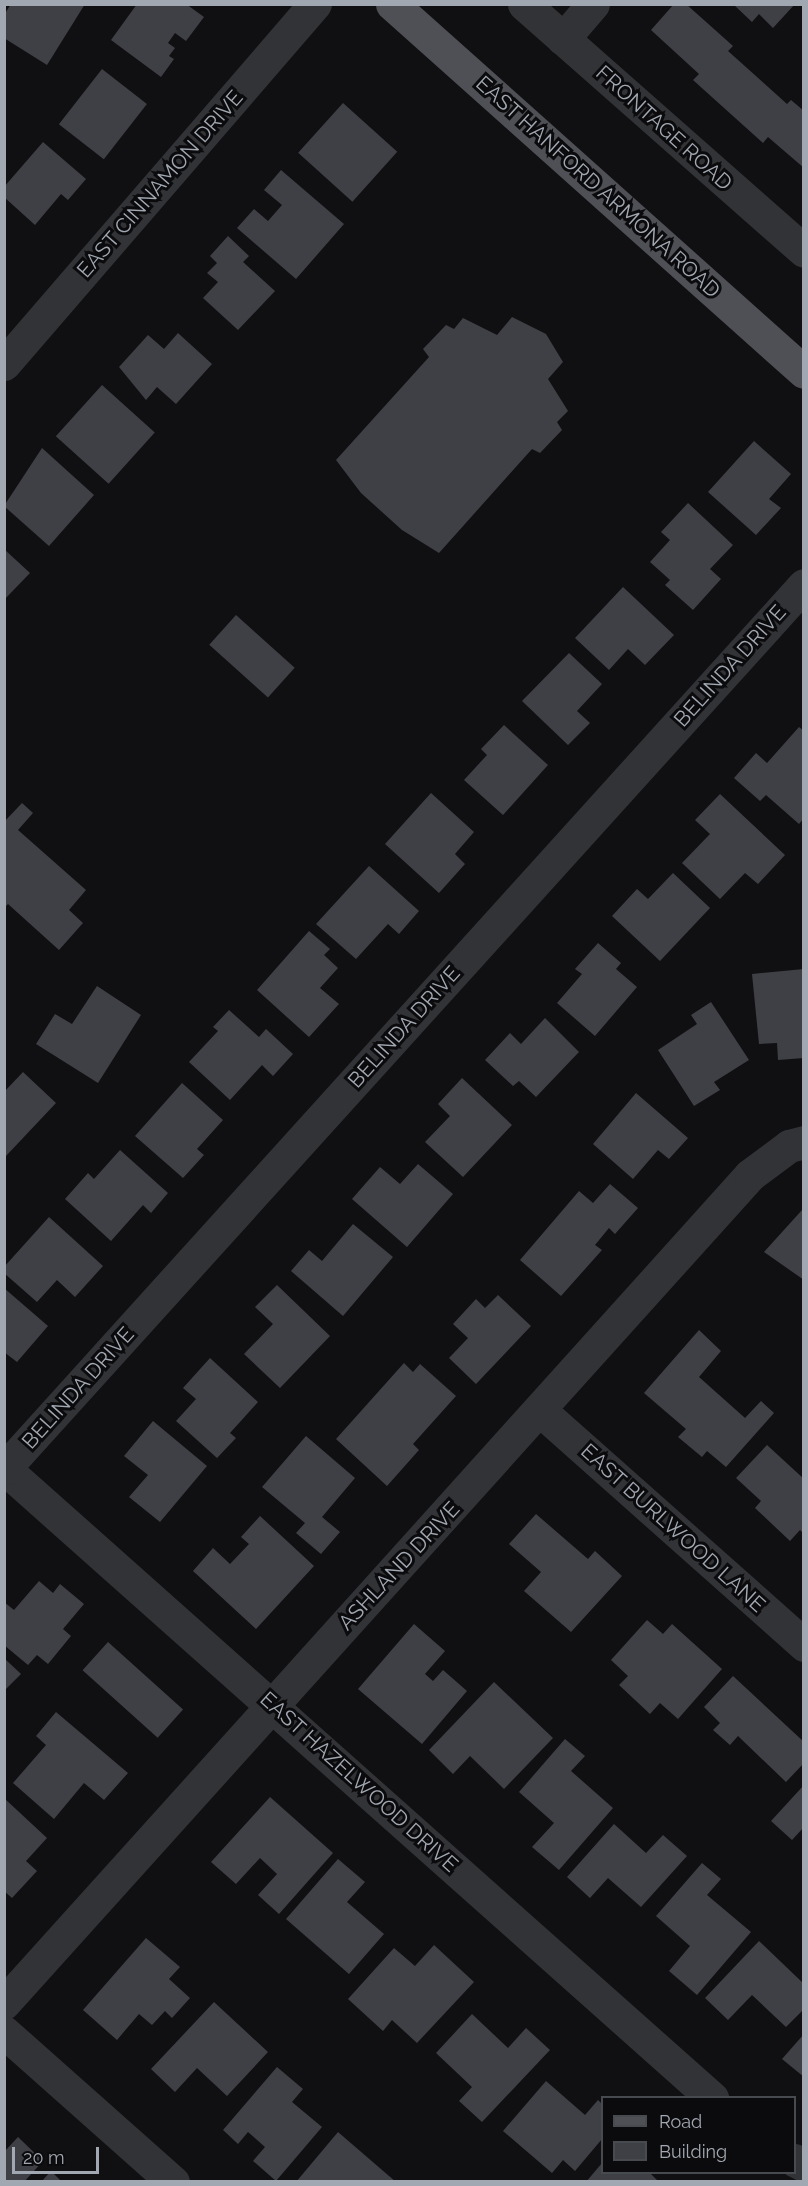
<!DOCTYPE html>
<style>
body{margin:0}
#map{position:relative;width:808px;height:2186px;overflow:hidden;background:#101012;font-family:Raleway,sans-serif}
div>[style]{position:absolute}
[style*='--x']{left:calc(var(--x)*1px);top:calc(var(--y)*1px);width:calc(var(--w)*1px);rotate:calc(var(--a)*1deg)}
.building>*{inset:0;background:#3f4045;transform-origin:0 0}
.minor>*{height:33px;margin:-16.5px;padding:0 16.5px;transform-origin:16.5px;border-radius:16.5px;background:#323336}
.major>*{height:33px;margin:-16.5px;padding:0 16.5px;transform-origin:16.5px;border-radius:16.5px;background:#4e5055}
span{translate:-50% -50%;white-space:nowrap;text-align:center;line-height:1.15;-webkit-text-stroke:6px #0b0b0d;paint-order:stroke}
.street-label{font-size:21px;color:#a2a8b2}
.frame{position:absolute;inset:0;border:6px solid #a2a8b2;pointer-events:none}
.legend{position:absolute;left:601px;top:2096px;width:195px;height:78px;box-sizing:border-box;background:#0b0b0d;border:2px solid #474a4f;margin:0;padding:8px 10px;list-style:none;font-size:18px;color:#a2a8b2}
.legend li{display:flex;align-items:center;gap:12px;height:30px}
.legend b{width:30px;border:2px solid #474a4f}
.scale{position:absolute;left:12px;top:2147px;width:87px;height:27px;box-sizing:border-box;border:3px solid #a2a8b2;border-top:0;padding-left:8px;font-size:18px;line-height:21px;white-space:nowrap;color:#a2a8b2;-webkit-text-stroke:4px #0b0b0d;paint-order:stroke}
</style>
<div id="map">
<div class="building">
<div style="clip-path:polygon(11px 4px,85px 4px,47px 65px,4px 38px,4px 15px)"></div>
<div style="clip-path:polygon(137px 4px,186px 4px,204px 17px,186px 41px,175px 33px,168px 43px,175px 48px,169px 56px,174px 59px,161px 77px,111px 40px)"></div>
<div style="clip-path:polygon(674px 4px,686px 4px,733px 46px,728px 51px,787px 104px,791px 100px,804px 111px,804px 168px,768px 137px,763px 143px,693px 80px,699px 74px,651px 30px)"></div>
<div style="clip-path:polygon(733px 4px,795px 4px,773px 28px,759px 14px,752px 22px)"></div>
<div style="left:102px;top:69px;width:57px;height:70px;rotate:38deg"></div>
<div style="left:343px;top:103px;width:73px;height:67px;rotate:42deg"></div>
<div style="clip-path:polygon(43px 142px,86px 179px,68px 200px,61px 194px,35px 225px,4px 197px,4px 187px)"></div>
<div style="clip-path:polygon(281px 170px,344px 224px,296px 279px,237px 228px,254px 209px,268px 221px,282px 205px,264px 190px)"></div>
<div style="clip-path:polygon(228px 236px,249px 256px,243px 262px,275px 291px,238px 330px,203px 298px,218px 282px,207px 273px,217px 263px,210px 256px)"></div>
<div style="clip-path:polygon(512px 317px,546px 334px,563px 362px,548px 379px,568px 411px,557px 422px,562px 430px,540px 453px,532px 449px,439px 553px,402px 530px,361px 493px,336px 460px,429px 357px,423px 349px,446px 325px,454px 329px,463px 318px,497px 335px)"></div>
<div style="clip-path:polygon(178px 333px,212px 364px,176px 404px,157px 387px,146px 400px,119px 367px,148px 335px,164px 349px)"></div>
<div style="left:102px;top:385px;width:71px;height:69px;rotate:42deg"></div>
<div style="clip-path:polygon(754px 441px,791px 474px,769px 499px,781px 508px,756px 535px,708px 492px)"></div>
<div style="clip-path:polygon(42px 448px,94px 495px,49px 546px,4px 506px)"></div>
<div style="clip-path:polygon(688px 503px,733px 545px,710px 569px,721px 579px,693px 610px,665px 585px,670px 580px,650px 562px,670px 540px,661px 532px)"></div>
<div style="clip-path:polygon(4px 549px,30px 573px,4px 600px)"></div>
<div style="clip-path:polygon(623px 587px,674px 635px,645px 665px,628px 649px,609px 670px,575px 638px)"></div>
<div style="left:236px;top:615px;width:79px;height:40px;rotate:42deg"></div>
<div style="clip-path:polygon(569px 653px,602px 684px,577px 711px,590px 723px,568px 745px,522px 701px)"></div>
<div style="clip-path:polygon(504px 725px,548px 765px,503px 815px,464px 780px,487px 755px,481px 749px)"></div>
<div style="clip-path:polygon(799px 727px,804px 731px,804px 818px,799px 824px,766px 795px,760px 801px,734px 778px,756px 753px,767px 763px)"></div>
<div style="clip-path:polygon(431px 793px,474px 832px,455px 854px,465px 864px,439px 893px,385px 844px)"></div>
<div style="clip-path:polygon(720px 794px,785px 855px,758px 884px,745px 873px,720px 899px,682px 863px,710px 834px,695px 820px)"></div>
<div style="clip-path:polygon(22px 803px,33px 813px,18px 830px,86px 890px,69px 910px,83px 923px,59px 950px,8px 904px,4px 908px,4px 822px)"></div>
<div style="clip-path:polygon(369px 866px,419px 911px,399px 934px,388px 924px,356px 959px,316px 924px)"></div>
<div style="clip-path:polygon(673px 873px,710px 908px,660px 961px,612px 916px,637px 889px,648px 899px)"></div>
<div style="clip-path:polygon(309px 931px,330px 949px,324px 955px,338px 968px,320px 988px,339px 1004px,309px 1037px,257px 990px)"></div>
<div style="clip-path:polygon(598px 943px,621px 963px,616px 969px,637px 987px,595px 1036px,557px 1003px,582px 974px,575px 969px)"></div>
<div style="clip-path:polygon(804px 969px,804px 1058px,778px 1060px,777px 1043px,759px 1044px,752px 974px)"></div>
<div style="clip-path:polygon(97px 986px,141px 1015px,98px 1083px,36px 1044px,55px 1014px,72px 1024px)"></div>
<div style="clip-path:polygon(711px 1002px,749px 1060px,714px 1082px,720px 1090px,694px 1106px,658px 1050px,697px 1024px,691px 1015px)"></div>
<div style="clip-path:polygon(229px 1010px,259px 1037px,266px 1029px,293px 1054px,273px 1076px,262px 1065px,230px 1100px,189px 1062px,218px 1031px,213px 1027px)"></div>
<div style="clip-path:polygon(545px 1018px,579px 1052px,536px 1097px,519px 1081px,513px 1086px,485px 1060px,510px 1033px,521px 1044px)"></div>
<div style="clip-path:polygon(23px 1072px,56px 1103px,6px 1156px,4px 1092px)"></div>
<div style="clip-path:polygon(462px 1078px,512px 1125px,463px 1177px,425px 1142px,450px 1116px,438px 1104px)"></div>
<div style="clip-path:polygon(182px 1083px,223px 1120px,197px 1149px,204px 1155px,183px 1178px,135px 1136px)"></div>
<div style="clip-path:polygon(636px 1093px,688px 1138px,669px 1159px,658px 1150px,633px 1179px,593px 1144px)"></div>
<div style="clip-path:polygon(120px 1150px,168px 1193px,151px 1213px,143px 1205px,111px 1241px,65px 1199px,88px 1173px,94px 1179px)"></div>
<div style="clip-path:polygon(418px 1164px,453px 1194px,407px 1247px,352px 1199px,380px 1167px,400px 1184px)"></div>
<div style="clip-path:polygon(610px 1184px,638px 1208px,615px 1234px,609px 1228px,595px 1245px,602px 1250px,561px 1296px,520px 1260px,579px 1191px,593px 1203px)"></div>
<div style="clip-path:polygon(802px 1210px,804px 1212px,804px 1280px,764px 1252px)"></div>
<div style="clip-path:polygon(49px 1217px,103px 1266px,75px 1297px,57px 1280px,37px 1302px,4px 1273px,4px 1267px)"></div>
<div style="clip-path:polygon(353px 1224px,393px 1257px,343px 1316px,291px 1271px,309px 1250px,322px 1261px)"></div>
<div style="clip-path:polygon(277px 1285px,330px 1336px,280px 1388px,244px 1354px,273px 1324px,255px 1307px)"></div>
<div style="clip-path:polygon(4px 1288px,48px 1326px,17px 1362px,4px 1352px)"></div>
<div style="clip-path:polygon(498px 1295px,531px 1326px,476px 1384px,449px 1358px,468px 1338px,453px 1324px,476px 1299px,485px 1308px)"></div>
<div style="clip-path:polygon(699px 1330px,721px 1351px,699px 1377px,745px 1418px,761px 1401px,774px 1413px,726px 1467px,707px 1451px,702px 1457px,678px 1437px,686px 1429px,644px 1393px)"></div>
<div style="clip-path:polygon(210px 1358px,258px 1402px,230px 1433px,236px 1438px,217px 1458px,176px 1421px,196px 1399px,183px 1388px)"></div>
<div style="clip-path:polygon(404px 1363px,413px 1372px,420px 1364px,456px 1396px,413px 1444px,419px 1450px,387px 1486px,336px 1439px)"></div>
<div style="clip-path:polygon(153px 1421px,207px 1466px,160px 1522px,129px 1497px,148px 1475px,124px 1456px)"></div>
<div style="clip-path:polygon(306px 1436px,355px 1478px,322px 1517px,340px 1532px,321px 1554px,296px 1533px,305px 1523px,262px 1487px)"></div>
<div style="clip-path:polygon(767px 1445px,804px 1479px,804px 1534px,800px 1530px,790px 1541px,755px 1508px,761px 1501px,736px 1478px)"></div>
<div style="clip-path:polygon(536px 1514px,588px 1559px,595px 1551px,622px 1576px,571px 1632px,524px 1591px,541px 1572px,509px 1544px)"></div>
<div style="clip-path:polygon(260px 1516px,314px 1566px,256px 1629px,193px 1571px,213px 1548px,230px 1564px,249px 1544px,241px 1537px)"></div>
<div style="clip-path:polygon(39px 1581px,53px 1593px,60px 1584px,84px 1604px,63px 1629px,71px 1636px,48px 1664px,37px 1655px,28px 1665px,4px 1645px,4px 1602px,14px 1610px)"></div>
<div style="clip-path:polygon(647px 1620px,663px 1634px,672px 1624px,722px 1669px,678px 1719px,660px 1703px,650px 1714px,619px 1685px,628px 1676px,611px 1660px)"></div>
<div style="clip-path:polygon(414px 1624px,445px 1651px,425px 1674px,433px 1681px,443px 1670px,467px 1691px,422px 1744px,358px 1689px)"></div>
<div style="left:108px;top:1642px;width:101px;height:38px;rotate:42deg"></div>
<div style="clip-path:polygon(4px 1658px,21px 1674px,4px 1691px)"></div>
<div style="clip-path:polygon(733px 1676px,804px 1742px,804px 1763px,786px 1782px,738px 1736px,730px 1745px,713px 1730px,720px 1723px,704px 1707px)"></div>
<div style="clip-path:polygon(494px 1682px,553px 1738px,504px 1789px,470px 1756px,453px 1774px,429px 1750px)"></div>
<div style="clip-path:polygon(56px 1712px,128px 1773px,104px 1800px,84px 1783px,54px 1819px,13px 1783px,46px 1745px,36px 1736px)"></div>
<div style="clip-path:polygon(565px 1739px,585px 1756px,571px 1771px,613px 1808px,559px 1870px,532px 1847px,554px 1823px,519px 1792px)"></div>
<div style="clip-path:polygon(804px 1785px,804px 1827px,792px 1840px,771px 1821px)"></div>
<div style="clip-path:polygon(270px 1797px,333px 1853px,279px 1914px,258px 1895px,277px 1874px,260px 1858px,236px 1884px,211px 1862px)"></div>
<div style="clip-path:polygon(4px 1798px,47px 1838px,26px 1861px,37px 1871px,12px 1898px,4px 1891px)"></div>
<div style="clip-path:polygon(614px 1824px,646px 1853px,663px 1835px,687px 1856px,641px 1907px,608px 1878px,590px 1898px,567px 1877px)"></div>
<div style="clip-path:polygon(338px 1859px,365px 1882px,347px 1902px,384px 1934px,349px 1974px,286px 1919px)"></div>
<div style="clip-path:polygon(702px 1863px,721px 1879px,707px 1895px,751px 1932px,697px 1995px,669px 1971px,690px 1946px,656px 1916px)"></div>
<div style="clip-path:polygon(146px 1938px,180px 1967px,169px 1979px,190px 1998px,172px 2018px,165px 2011px,152px 2025px,139px 2014px,117px 2040px,83px 2010px)"></div>
<div style="clip-path:polygon(759px 1941px,804px 1984px,804px 2009px,786px 2027px,752px 1995px,728px 2020px,705px 1998px)"></div>
<div style="clip-path:polygon(434px 1945px,474px 1982px,417px 2043px,392px 2020px,383px 2031px,348px 1999px,394px 1948px,415px 1966px)"></div>
<div style="clip-path:polygon(214px 2002px,268px 2052px,227px 2096px,197px 2068px,175px 2092px,151px 2069px)"></div>
<div style="clip-path:polygon(472px 2014px,508px 2048px,526px 2028px,550px 2050px,482px 2122px,459px 2101px,472px 2087px,436px 2053px)"></div>
<div style="clip-path:polygon(804px 2034px,804px 2077px,782px 2059px)"></div>
<div style="clip-path:polygon(277px 2067px,303px 2089px,292px 2102px,322px 2127px,276px 2181px,253px 2161px,265px 2147px,248px 2132px,238px 2144px,223px 2130px)"></div>
<div style="clip-path:polygon(546px 2081px,585px 2115px,598px 2100px,602px 2104px,602px 2139px,575px 2171px,563px 2160px,552px 2173px,503px 2131px)"></div>
<div style="clip-path:polygon(338px 2132px,396px 2182px,296px 2182px)"></div>
<div style="clip-path:polygon(18px 2137px,43px 2161px,24px 2182px,4px 2182px,4px 2152px)"></div>
<div style="clip-path:polygon(602px 2163px,602px 2172px,649px 2172px,659px 2182px,586px 2182px)"></div>
<div style="clip-path:polygon(51px 2171px,62px 2182px,41px 2182px)"></div>
</div>
<div class="minor">
<div style="--x:524;--y:4;--w:373;--a:41.4"></div>
<div style="--x:563;--y:39;--w:46;--a:-49.4"></div>
<div style="--x:4;--y:364;--w:476;--a:-49.2"></div>
<div style="--x:542;--y:1412;--w:351;--a:41.6"></div>
<div style="--x:4;--y:1468;--w:948;--a:41.66"></div>
<div style="--x:4;--y:1469;--w:1192;--a:-47.86"></div>
<div style="--x:4;--y:2003;--w:1114;--a:-47.98"></div>
<div style="--x:750;--y:1175;--w:49;--a:-36.6"></div>
<div style="--x:789;--y:1146;--w:16;--a:-15"></div>
<div style="--x:4;--y:2032;--w:226;--a:41.6"></div>
<div style="--x:794;--y:2160;--w:11;--a:27"></div>
</div>
<div class="major">
<div style="--x:392;--y:4;--w:552;--a:41.77"></div>
</div>
<div class="street-label">
<span style="left:664px;top:128px;rotate:42deg">FRONTAGE ROAD</span>
<span style="left:160px;top:184px;rotate:-49deg">EAST CINNAMON DRIVE</span>
<span style="left:598px;top:187px;rotate:42deg">EAST HANFORD ARMONA ROAD</span>
<span style="left:730px;top:666px;rotate:-48deg">BELINDA DRIVE</span>
<span style="left:404px;top:1027px;rotate:-48deg">BELINDA DRIVE</span>
<span style="left:78px;top:1388px;rotate:-48deg">BELINDA DRIVE</span>
<span style="left:673px;top:1528px;rotate:42deg">EAST BURLWOOD LANE</span>
<span style="left:399px;top:1566px;rotate:-47deg">ASHLAND DRIVE</span>
<span style="left:359px;top:1782px;rotate:42deg">EAST HAZELWOOD DRIVE</span>
</div>
<div class="frame"></div>
<ul class="legend">
<li><b style="height:8px;background:#4e5055"></b>Road</li>
<li><b style="height:16px;background:#3f4045"></b>Building</li>
</ul>
<div class="scale">20 m</div>
</div>
